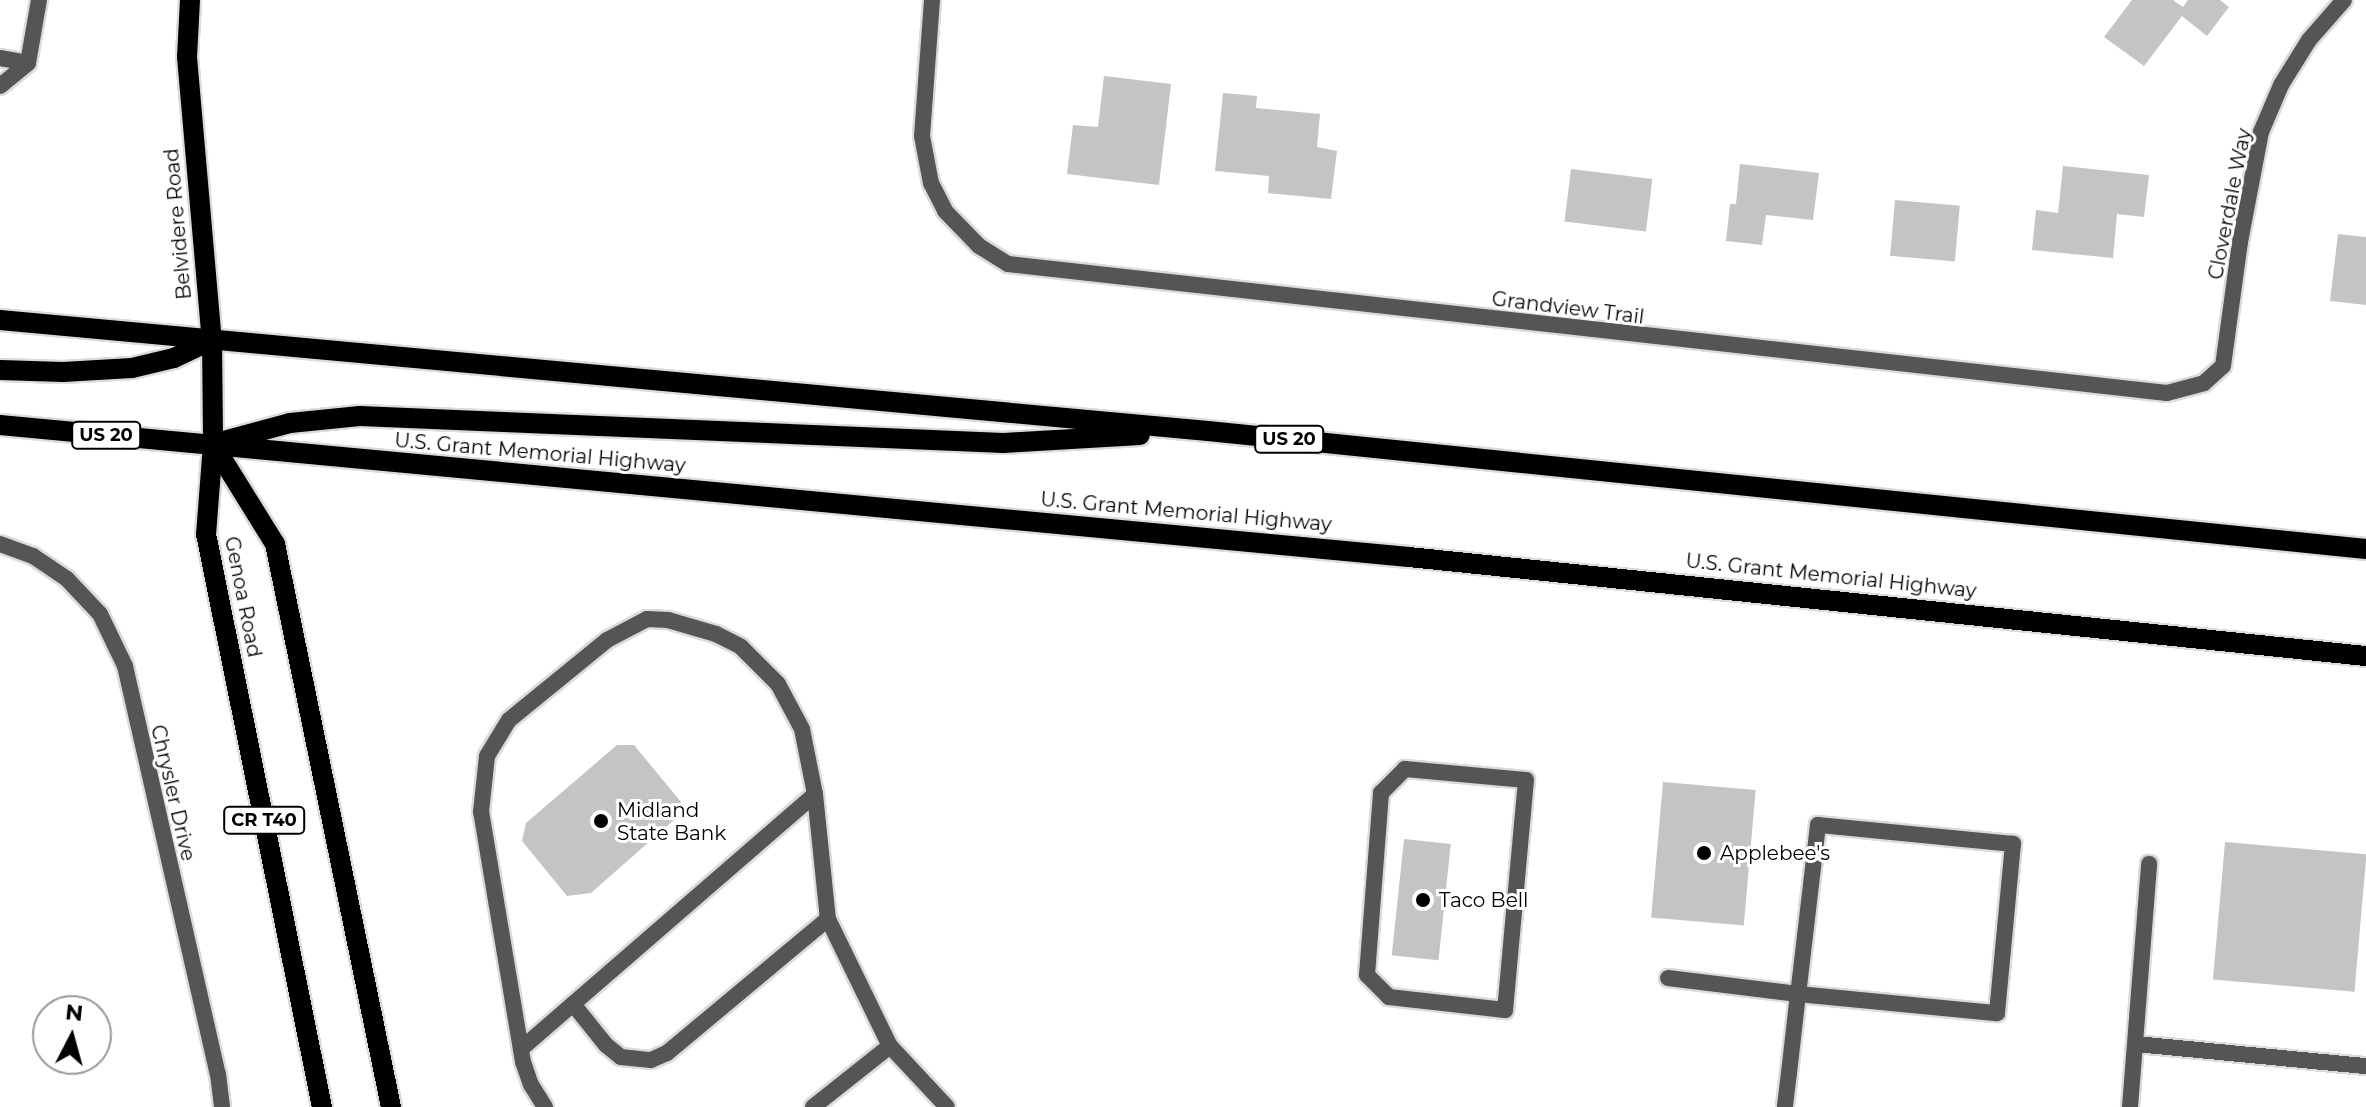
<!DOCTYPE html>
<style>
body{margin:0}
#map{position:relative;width:2366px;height:1107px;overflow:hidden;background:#fff;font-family:Montserrat,sans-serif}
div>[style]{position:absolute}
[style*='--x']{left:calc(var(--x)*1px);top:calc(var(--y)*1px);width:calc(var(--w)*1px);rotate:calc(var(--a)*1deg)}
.building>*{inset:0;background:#c4c4c4;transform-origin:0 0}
.roads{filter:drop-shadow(2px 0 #dbdbdb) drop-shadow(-2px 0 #dbdbdb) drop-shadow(0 2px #dbdbdb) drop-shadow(0 -2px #dbdbdb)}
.lane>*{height:16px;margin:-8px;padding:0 8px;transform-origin:8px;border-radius:8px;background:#555}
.street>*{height:16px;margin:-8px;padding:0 8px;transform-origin:8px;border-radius:8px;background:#555}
.primary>*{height:20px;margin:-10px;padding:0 10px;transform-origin:10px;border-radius:10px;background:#000}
.dots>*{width:22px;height:22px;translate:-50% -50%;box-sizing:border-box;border:4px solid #fff;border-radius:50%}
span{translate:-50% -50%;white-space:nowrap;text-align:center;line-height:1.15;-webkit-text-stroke:6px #fff;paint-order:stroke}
.shield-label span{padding:2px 6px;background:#fff;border:2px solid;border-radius:6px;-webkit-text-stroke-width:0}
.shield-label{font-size:18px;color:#000;font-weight:700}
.street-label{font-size:20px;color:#000}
.poi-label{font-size:20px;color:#000}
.left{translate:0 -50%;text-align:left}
.north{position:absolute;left:32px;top:995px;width:80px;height:80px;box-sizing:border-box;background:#fff;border:2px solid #999;border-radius:50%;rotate:6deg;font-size:22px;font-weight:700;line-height:32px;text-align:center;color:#000}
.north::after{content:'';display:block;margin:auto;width:28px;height:36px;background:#000;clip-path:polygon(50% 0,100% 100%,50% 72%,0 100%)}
</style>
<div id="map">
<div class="building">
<div style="clip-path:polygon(2132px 0,2173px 0,2183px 7px,2188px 0,2220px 0,2229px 7px,2207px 36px,2182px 16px,2144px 66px,2104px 37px)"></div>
<div style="clip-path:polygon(1104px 76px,1171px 84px,1159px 185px,1067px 174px,1073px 125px,1098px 127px)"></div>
<div style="clip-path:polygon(1223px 93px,1257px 96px,1256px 108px,1320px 114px,1317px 147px,1337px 151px,1331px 199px,1268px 193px,1269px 176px,1215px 171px)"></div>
<div style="clip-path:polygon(1740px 164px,1819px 173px,1813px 220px,1766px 215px,1762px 245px,1726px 241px,1730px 204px,1736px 204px)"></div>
<div style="clip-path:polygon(2063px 166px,2149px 175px,2144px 217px,2117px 214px,2113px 258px,2032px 250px,2036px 210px,2058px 213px)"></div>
<div style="left:1571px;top:169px;width:82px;height:53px;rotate:7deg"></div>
<div style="left:1895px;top:200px;width:65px;height:56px;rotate:5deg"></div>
<div style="clip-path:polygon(2338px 234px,2366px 237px,2366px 305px,2330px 301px)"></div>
<div style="clip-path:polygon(617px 745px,634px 745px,681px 802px,675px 819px,591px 893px,567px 896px,522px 841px,526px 823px)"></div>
<div style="left:1663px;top:782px;width:93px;height:136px;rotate:5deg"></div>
<div style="left:1404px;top:839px;width:47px;height:117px;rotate:6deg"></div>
<div style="left:2225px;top:842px;width:142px;height:138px;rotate:5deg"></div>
</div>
<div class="roads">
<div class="lane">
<div style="--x:0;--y:58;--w:28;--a:10"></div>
<div style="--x:0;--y:86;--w:36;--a:-39"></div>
<div style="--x:28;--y:63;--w:64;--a:-80.1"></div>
<div style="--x:1405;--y:769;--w:121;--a:5.2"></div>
<div style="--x:1526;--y:780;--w:231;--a:95.2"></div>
<div style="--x:1505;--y:1010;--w:117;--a:-173.6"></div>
<div style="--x:1389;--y:997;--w:31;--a:-135"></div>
<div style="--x:1367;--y:975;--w:183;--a:-85.6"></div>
<div style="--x:1381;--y:793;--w:34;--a:-45"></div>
<div style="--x:1668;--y:978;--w:131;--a:7"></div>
<div style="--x:1798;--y:994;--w:200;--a:5.5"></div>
<div style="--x:1997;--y:1013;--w:170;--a:-84.6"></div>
<div style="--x:2013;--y:844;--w:196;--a:-174.4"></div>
<div style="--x:1818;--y:825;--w:170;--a:96.7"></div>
<div style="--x:1798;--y:994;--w:80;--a:96.5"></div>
<div style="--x:1789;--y:1073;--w:34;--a:97"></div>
<div style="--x:573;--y:1004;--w:53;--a:51.2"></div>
<div style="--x:606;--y:1045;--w:19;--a:39"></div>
<div style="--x:621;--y:1057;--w:30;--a:6"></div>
<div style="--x:651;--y:1060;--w:17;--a:-24"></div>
<div style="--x:667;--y:1053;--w:209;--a:-39.8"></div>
<div style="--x:2136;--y:1044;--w:231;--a:5.5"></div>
<div style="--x:521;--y:1049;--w:389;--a:-40.9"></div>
<div style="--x:545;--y:1107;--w:26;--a:-122"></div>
<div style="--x:531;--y:1085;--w:24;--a:-109"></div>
<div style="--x:523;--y:1062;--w:254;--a:-99.5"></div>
<div style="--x:481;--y:812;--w:56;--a:-83.9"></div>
<div style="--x:487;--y:756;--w:42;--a:-58.6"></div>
<div style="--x:509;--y:720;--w:127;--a:-39.2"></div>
<div style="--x:607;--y:640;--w:45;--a:-27.7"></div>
<div style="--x:647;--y:619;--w:21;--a:3"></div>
<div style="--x:668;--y:620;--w:50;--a:16.3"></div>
<div style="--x:716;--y:634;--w:28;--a:27"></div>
<div style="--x:741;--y:647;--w:52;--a:45"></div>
<div style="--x:778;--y:684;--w:51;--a:61.9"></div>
<div style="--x:802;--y:729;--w:66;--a:78.7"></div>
<div style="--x:815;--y:794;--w:126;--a:84.1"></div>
<div style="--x:828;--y:919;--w:141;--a:64"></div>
<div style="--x:890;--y:1046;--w:83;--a:46.9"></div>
<div style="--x:813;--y:1107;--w:98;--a:-38.4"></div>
<div style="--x:2130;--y:1107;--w:244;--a:-85.5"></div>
</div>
<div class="street">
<div style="--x:932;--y:0;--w:136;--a:94.2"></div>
<div style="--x:922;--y:136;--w:48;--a:79.2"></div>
<div style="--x:931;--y:183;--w:31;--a:63"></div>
<div style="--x:945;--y:211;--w:49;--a:45.8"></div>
<div style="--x:979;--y:246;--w:34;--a:32"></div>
<div style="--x:1008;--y:264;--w:1166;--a:6.35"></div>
<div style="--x:2167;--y:393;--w:38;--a:-15"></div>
<div style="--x:2204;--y:383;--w:25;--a:-42"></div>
<div style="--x:2223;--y:366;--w:125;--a:-82.2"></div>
<div style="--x:2240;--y:242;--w:112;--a:-79.2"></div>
<div style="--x:2261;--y:132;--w:51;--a:-66.9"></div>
<div style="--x:2281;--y:85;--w:53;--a:-58.1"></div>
<div style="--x:2309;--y:40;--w:53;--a:-48.8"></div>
<div style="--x:0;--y:544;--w:35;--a:20"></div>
<div style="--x:33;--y:556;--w:41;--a:34.1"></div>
<div style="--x:67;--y:579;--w:48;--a:46.7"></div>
<div style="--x:100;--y:614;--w:58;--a:64.3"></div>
<div style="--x:125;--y:666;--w:418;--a:77.2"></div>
<div style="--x:218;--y:1074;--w:33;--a:83"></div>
</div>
<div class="primary">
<div style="--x:190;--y:0;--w:57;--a:93"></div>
<div style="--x:187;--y:57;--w:284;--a:85"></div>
<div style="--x:212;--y:340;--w:104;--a:89.4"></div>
<div style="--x:213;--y:444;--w:90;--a:94.4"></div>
<div style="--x:206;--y:534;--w:585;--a:78.56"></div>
<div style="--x:0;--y:320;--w:1213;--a:5.25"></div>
<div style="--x:1208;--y:431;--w:1164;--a:5.82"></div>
<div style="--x:0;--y:370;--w:63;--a:1.8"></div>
<div style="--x:63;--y:372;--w:69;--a:-3.3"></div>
<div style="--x:132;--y:368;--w:43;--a:-13.4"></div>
<div style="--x:174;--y:358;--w:42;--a:-25.3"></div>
<div style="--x:0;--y:425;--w:1415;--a:5.35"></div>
<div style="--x:1409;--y:557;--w:962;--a:5.91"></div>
<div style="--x:224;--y:441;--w:68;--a:-15.3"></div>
<div style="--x:290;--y:423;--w:70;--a:-5.7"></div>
<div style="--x:360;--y:416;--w:644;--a:2.4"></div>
<div style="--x:1003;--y:443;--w:137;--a:-3.3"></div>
<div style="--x:213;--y:444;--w:118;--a:58.2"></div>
<div style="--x:275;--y:544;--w:575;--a:78.36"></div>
</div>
</div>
<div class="dots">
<div style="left:601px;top:821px;background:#000"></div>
<div style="left:1704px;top:853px;background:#000"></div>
<div style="left:1423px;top:900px;background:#000"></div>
</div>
<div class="shield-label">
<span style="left:106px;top:435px">US 20</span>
<span style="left:1289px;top:439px">US 20</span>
<span style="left:264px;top:820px">CR T40</span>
</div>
<div class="street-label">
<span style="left:2230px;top:204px;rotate:-79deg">Cloverdale Way</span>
<span style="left:178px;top:224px;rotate:-95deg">Belvidere Road</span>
<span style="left:1568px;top:308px;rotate:7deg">Grandview Trail</span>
<span style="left:540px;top:453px;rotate:5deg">U.S. Grant Memorial Highway</span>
<span style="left:1186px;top:512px;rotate:5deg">U.S. Grant Memorial Highway</span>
<span style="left:1831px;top:576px;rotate:6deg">U.S. Grant Memorial Highway</span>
<span style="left:243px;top:597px;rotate:79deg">Genoa Road</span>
<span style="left:173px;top:793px;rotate:77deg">Chrysler Drive</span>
</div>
<div class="poi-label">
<span class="left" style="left:617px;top:822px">Midland<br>State Bank</span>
<span class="left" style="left:1720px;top:853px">Applebee's</span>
<span class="left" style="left:1439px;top:900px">Taco Bell</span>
</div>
<div class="north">N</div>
</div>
